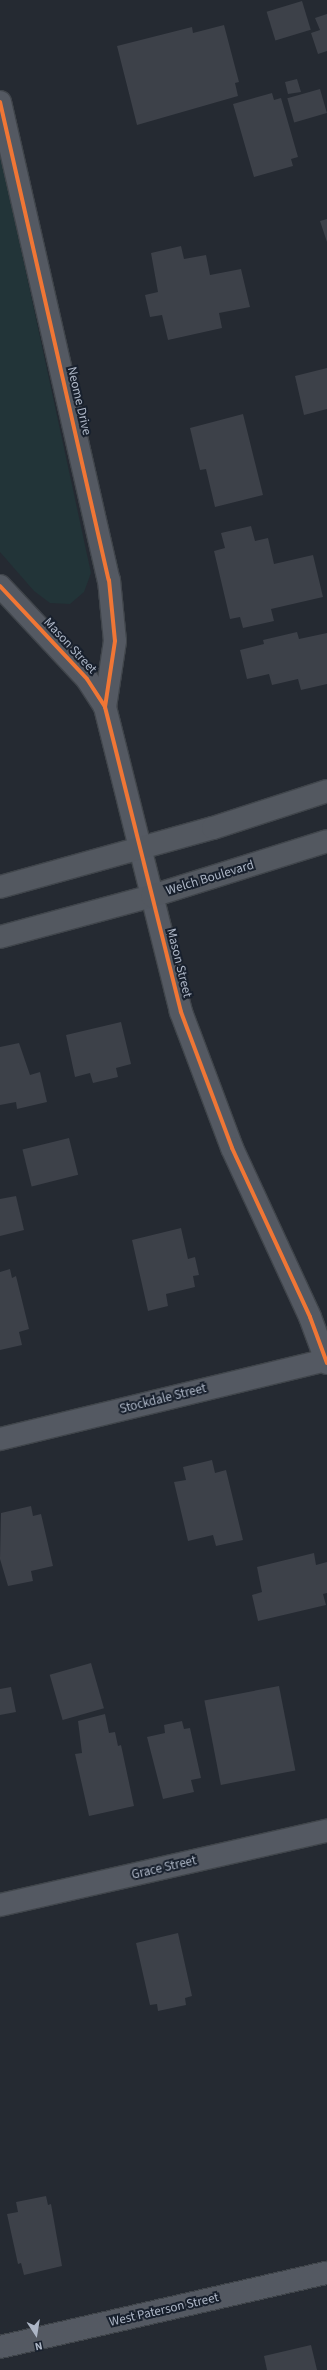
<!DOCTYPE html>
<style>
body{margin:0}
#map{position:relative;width:327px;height:2370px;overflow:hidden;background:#252a32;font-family:"Source Sans 3",sans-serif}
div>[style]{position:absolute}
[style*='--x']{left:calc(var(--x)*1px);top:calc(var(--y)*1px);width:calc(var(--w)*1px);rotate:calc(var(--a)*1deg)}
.green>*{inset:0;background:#223438}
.building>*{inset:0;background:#3d4149;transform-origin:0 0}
.roads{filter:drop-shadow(1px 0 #40454b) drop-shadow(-1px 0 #40454b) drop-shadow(0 1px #40454b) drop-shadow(0 -1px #40454b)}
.street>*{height:22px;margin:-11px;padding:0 11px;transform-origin:11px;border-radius:11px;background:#545962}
.secondary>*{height:22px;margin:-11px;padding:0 11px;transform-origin:11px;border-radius:11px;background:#535860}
.cycleway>*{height:4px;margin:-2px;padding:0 2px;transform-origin:2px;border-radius:2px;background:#f07635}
span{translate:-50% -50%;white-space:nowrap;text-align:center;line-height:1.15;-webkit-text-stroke:4px #18202d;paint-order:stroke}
.street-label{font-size:13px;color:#adb6c6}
.north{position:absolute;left:16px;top:2314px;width:40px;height:40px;-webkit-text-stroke:3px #18202d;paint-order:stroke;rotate:168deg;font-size:11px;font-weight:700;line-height:16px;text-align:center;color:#adb6c6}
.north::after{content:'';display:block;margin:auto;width:14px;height:18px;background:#adb6c6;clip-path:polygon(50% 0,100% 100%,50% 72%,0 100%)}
</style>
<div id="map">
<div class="green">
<div style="clip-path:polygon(0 152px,91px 573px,84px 592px,70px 604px,50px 603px,34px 591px,0 552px)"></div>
</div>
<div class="building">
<div style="left:302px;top:1px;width:30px;height:37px;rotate:73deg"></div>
<div style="clip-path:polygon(327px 14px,327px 51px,318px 54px,311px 33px,320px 30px,315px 18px)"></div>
<div style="clip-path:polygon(224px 25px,239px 82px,235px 83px,238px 96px,137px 125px,117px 46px,192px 27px,193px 33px)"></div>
<div style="clip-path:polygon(297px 79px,301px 92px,288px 94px,285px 82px)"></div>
<div style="left:320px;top:89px;width:25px;height:34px;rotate:74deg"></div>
<div style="clip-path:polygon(272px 93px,274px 100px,281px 98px,298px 157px,291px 159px,293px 166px,254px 177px,233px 104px)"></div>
<div style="clip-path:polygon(327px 219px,327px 242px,320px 221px)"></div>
<div style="clip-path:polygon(181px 246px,184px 259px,206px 255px,210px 275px,241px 269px,250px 307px,219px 313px,222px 328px,168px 340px,162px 315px,150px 317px,145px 295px,158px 292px,151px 253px)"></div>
<div style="clip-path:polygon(327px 368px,327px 409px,304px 415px,295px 376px)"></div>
<div style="clip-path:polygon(243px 414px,263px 495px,215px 507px,206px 469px,200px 470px,190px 428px)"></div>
<div style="clip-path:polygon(251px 526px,255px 541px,268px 538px,274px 564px,313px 555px,323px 597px,271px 609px,274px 621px,243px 628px,240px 617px,230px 619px,214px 551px,225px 548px,221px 533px)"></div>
<div style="clip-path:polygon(297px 632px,299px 639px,327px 633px,327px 684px,301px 690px,298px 679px,272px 685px,269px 674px,247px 679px,240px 650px,264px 644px,263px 640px)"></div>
<div style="clip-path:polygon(121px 1022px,131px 1064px,116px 1068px,118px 1077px,93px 1083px,90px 1073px,75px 1077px,66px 1035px)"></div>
<div style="clip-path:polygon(19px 1043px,30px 1075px,40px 1072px,47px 1102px,17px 1109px,16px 1102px,0 1105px,0 1047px)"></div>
<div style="left:69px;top:1138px;width:38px;height:48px;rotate:76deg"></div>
<div style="clip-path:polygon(16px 1196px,24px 1230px,0 1236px,0 1199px)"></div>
<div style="clip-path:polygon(181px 1228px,188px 1259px,195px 1257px,199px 1275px,193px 1276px,195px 1287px,166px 1294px,168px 1306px,148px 1311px,132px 1240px)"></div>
<div style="clip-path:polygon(10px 1269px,12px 1278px,16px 1276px,29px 1329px,19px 1332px,22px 1345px,0 1350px,0 1272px)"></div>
<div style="clip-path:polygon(212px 1460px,215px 1473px,226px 1470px,243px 1540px,216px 1546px,213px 1535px,188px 1541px,174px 1482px,186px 1480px,183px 1467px)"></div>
<div style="clip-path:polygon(31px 1506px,33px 1516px,41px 1514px,53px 1566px,31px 1571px,33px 1581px,8px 1586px,0 1559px,1px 1513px)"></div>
<div style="clip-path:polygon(314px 1553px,316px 1565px,327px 1562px,327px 1593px,323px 1594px,326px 1605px,258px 1621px,252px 1595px,262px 1592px,257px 1567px)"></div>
<div style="left:91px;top:1663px;width:47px;height:43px;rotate:74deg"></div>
<div style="left:279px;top:1686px;width:86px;height:76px;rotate:79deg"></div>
<div style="clip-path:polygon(11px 1687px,16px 1712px,0 1715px,0 1689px)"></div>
<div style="clip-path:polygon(105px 1714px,109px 1733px,115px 1732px,118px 1746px,121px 1745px,134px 1806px,89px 1816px,75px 1754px,82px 1753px,78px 1721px)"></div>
<div style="clip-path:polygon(182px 1721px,184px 1729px,190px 1728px,201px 1778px,191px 1780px,194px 1792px,163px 1799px,147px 1737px,165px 1733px,164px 1725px)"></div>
<div style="clip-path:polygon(178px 1933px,192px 1996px,185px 1998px,186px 2005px,158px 2011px,157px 2004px,150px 2005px,136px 1943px)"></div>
<div style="clip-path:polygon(46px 2196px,48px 2205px,51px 2204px,62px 2266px,24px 2275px,21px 2263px,18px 2264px,7px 2214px,18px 2212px,16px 2202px)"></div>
<div style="clip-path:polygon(311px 2345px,317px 2370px,267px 2370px,264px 2356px)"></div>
</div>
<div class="roads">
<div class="street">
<div style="--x:0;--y:102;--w:490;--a:77.2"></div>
<div style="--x:109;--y:580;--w:61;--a:84.4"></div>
<div style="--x:115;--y:641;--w:67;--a:98.6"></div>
<div style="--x:0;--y:586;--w:127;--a:46.9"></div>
<div style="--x:87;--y:679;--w:33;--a:57"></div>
<div style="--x:105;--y:707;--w:314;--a:76"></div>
<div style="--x:181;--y:1012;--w:145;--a:69.4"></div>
<div style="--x:232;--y:1148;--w:186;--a:65.2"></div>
<div style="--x:310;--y:1317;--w:49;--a:69.7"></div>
<div style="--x:0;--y:1439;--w:336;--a:-13.6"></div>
<div style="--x:0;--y:1905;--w:335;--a:-12.8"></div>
<div style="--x:0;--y:2347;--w:335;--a:-12.8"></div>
</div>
<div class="secondary">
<div style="--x:0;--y:887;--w:221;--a:-15.5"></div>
<div style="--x:213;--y:828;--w:120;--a:-18"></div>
<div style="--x:0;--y:937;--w:157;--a:-15.1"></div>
<div style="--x:152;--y:896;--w:183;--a:-17.4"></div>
</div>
</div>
<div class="cycleway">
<div style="--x:0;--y:102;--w:490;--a:77.2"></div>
<div style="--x:109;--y:580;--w:61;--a:84.4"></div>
<div style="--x:115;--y:641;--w:67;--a:98.6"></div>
<div style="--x:0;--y:586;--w:127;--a:46.9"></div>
<div style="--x:87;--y:679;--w:33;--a:57"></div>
<div style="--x:105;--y:707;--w:314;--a:76"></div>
<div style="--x:181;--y:1012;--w:145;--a:69.4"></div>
<div style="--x:232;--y:1148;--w:186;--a:65.2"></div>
<div style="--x:310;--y:1317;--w:49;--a:69.7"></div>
</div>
<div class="street-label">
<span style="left:79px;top:401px;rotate:77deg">Neome Drive</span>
<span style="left:70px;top:646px;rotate:47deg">Mason Street</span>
<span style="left:210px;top:878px;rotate:-17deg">Welch Boulevard</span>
<span style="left:179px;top:963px;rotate:76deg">Mason Street</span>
<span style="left:163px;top:1399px;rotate:-14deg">Stockdale Street</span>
<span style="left:164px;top:1868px;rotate:-13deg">Grace Street</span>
<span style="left:164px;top:2310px;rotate:-13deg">West Paterson Street</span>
</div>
<div class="north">N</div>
</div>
